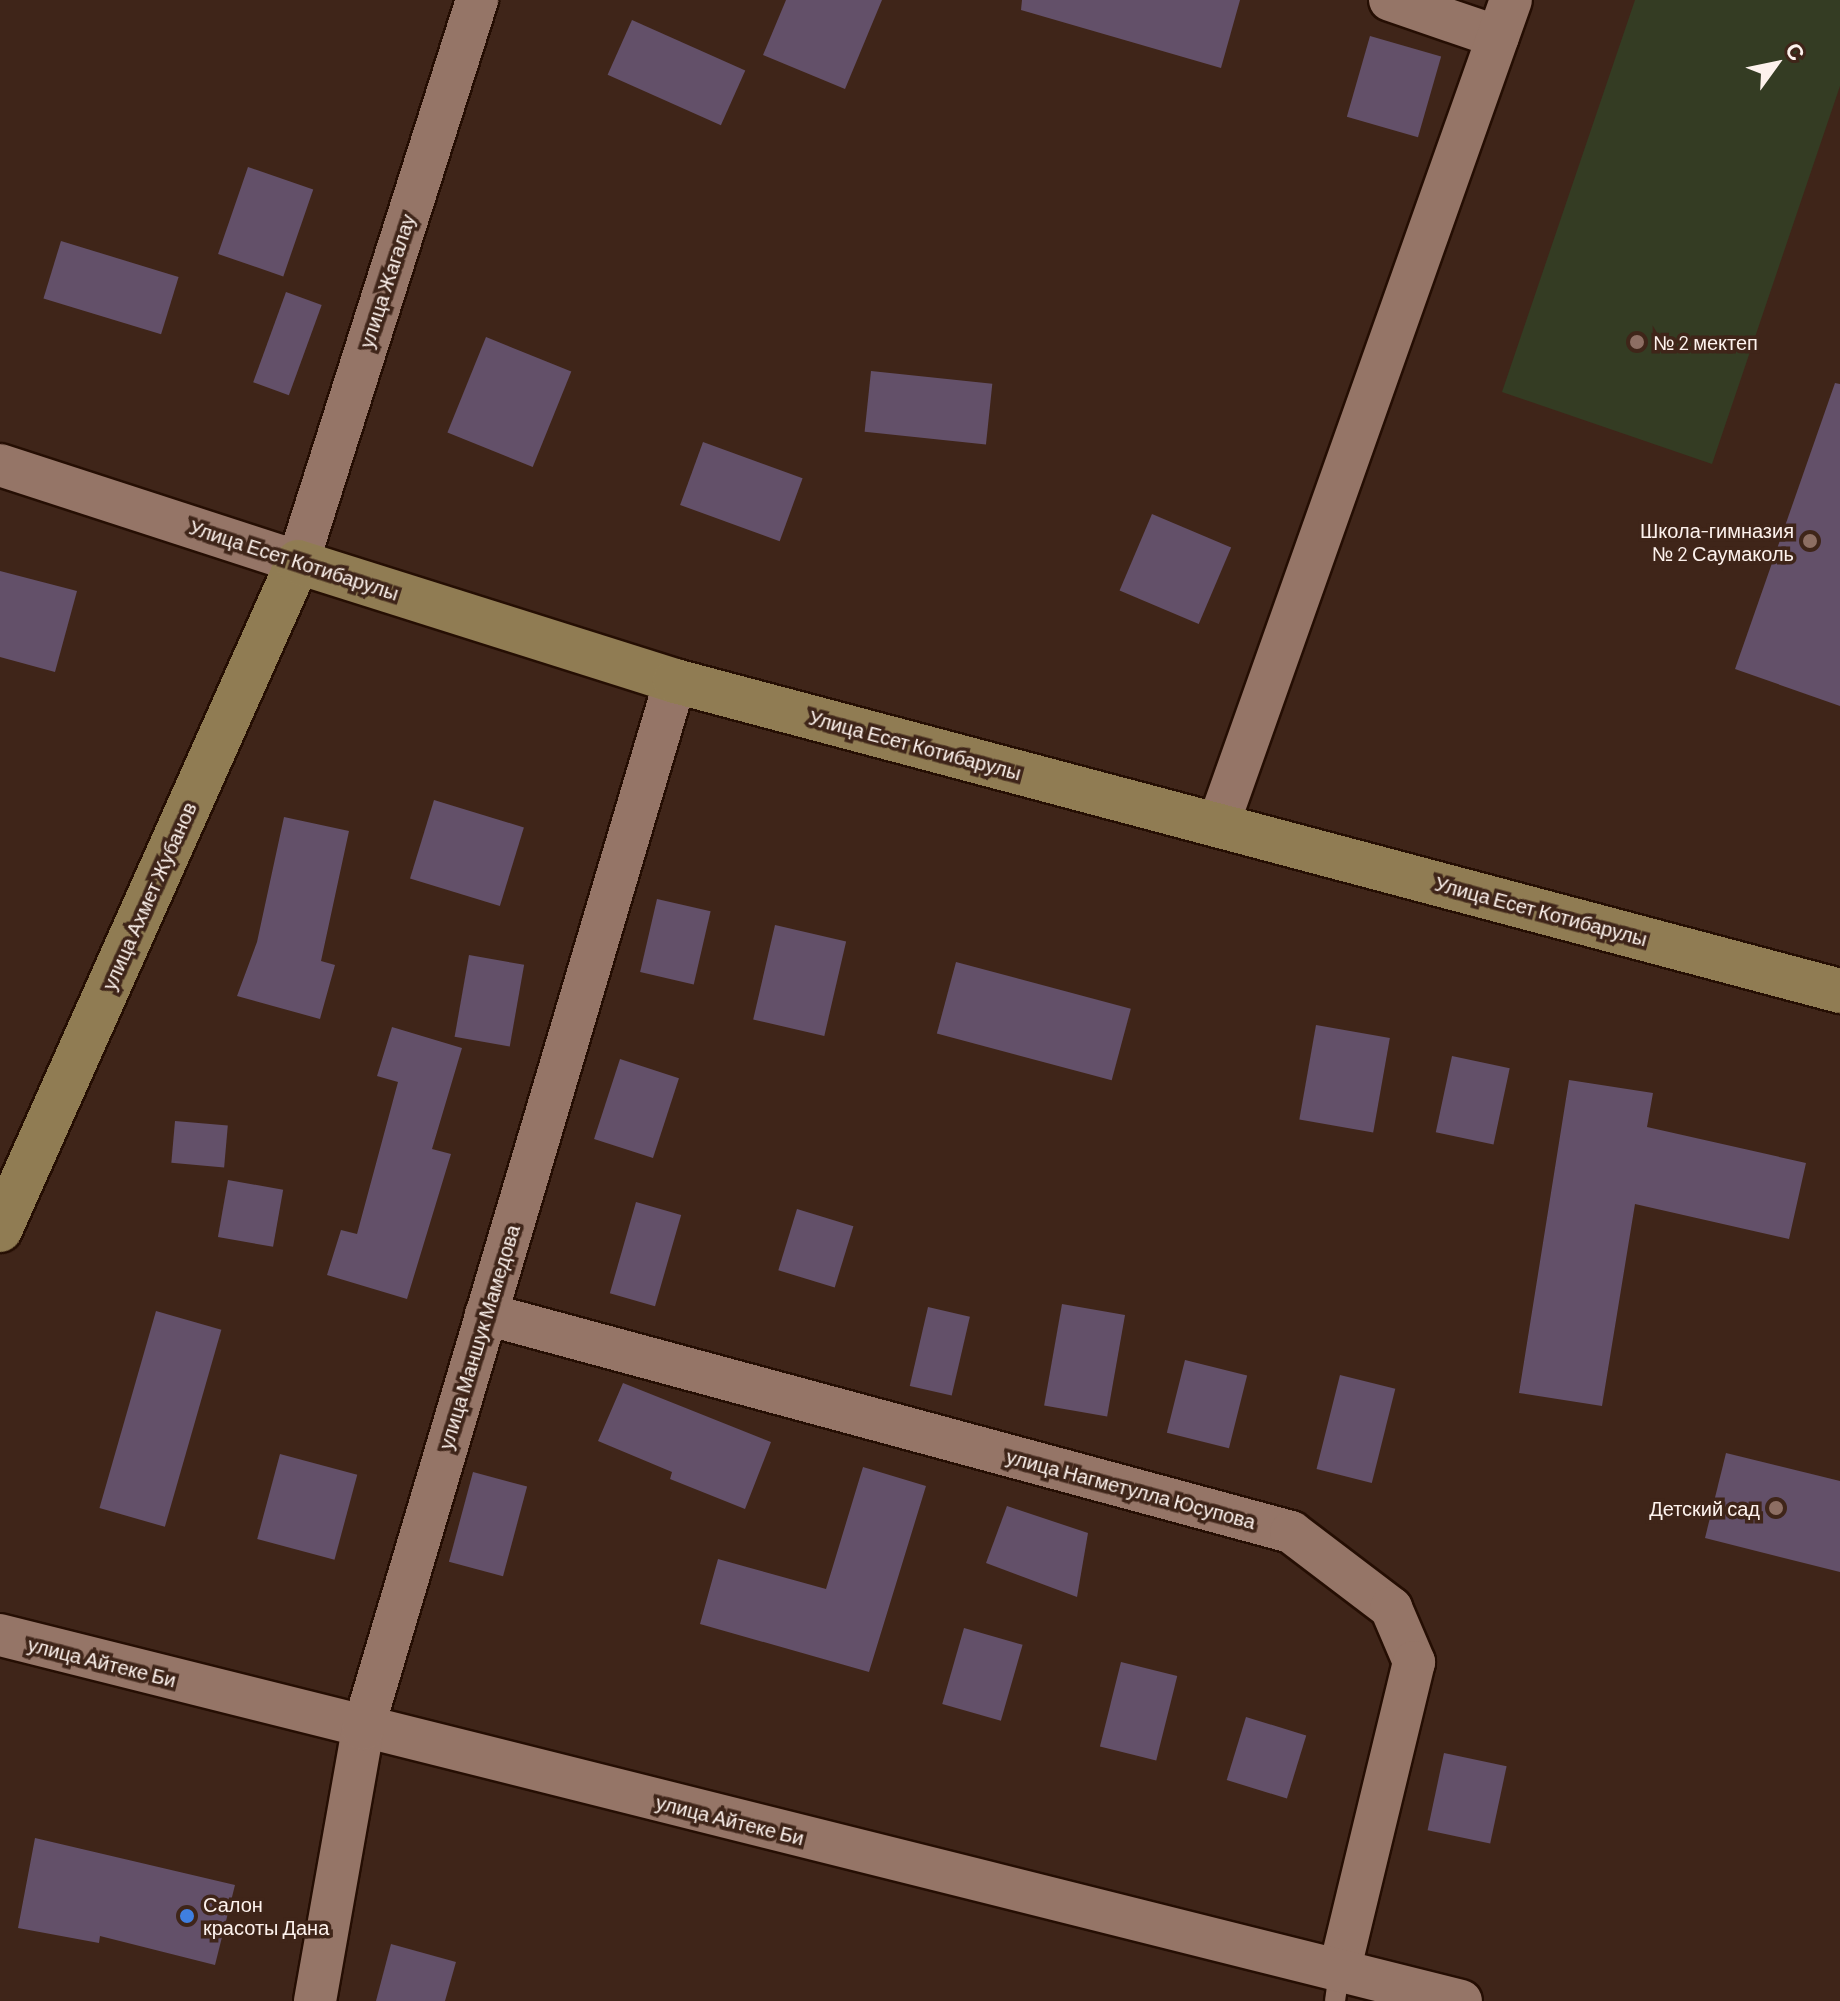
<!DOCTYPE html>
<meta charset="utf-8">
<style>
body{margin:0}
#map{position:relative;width:1840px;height:2001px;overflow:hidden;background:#3f2519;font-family:Barlow,sans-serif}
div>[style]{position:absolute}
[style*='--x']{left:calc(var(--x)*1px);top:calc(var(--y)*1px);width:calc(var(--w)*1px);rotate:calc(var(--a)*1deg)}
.green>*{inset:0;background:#343c23}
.building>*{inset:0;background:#635069;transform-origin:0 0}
.roads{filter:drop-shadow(2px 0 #250e03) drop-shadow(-2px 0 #250e03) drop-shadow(0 2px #250e03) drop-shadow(0 -2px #250e03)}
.service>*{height:20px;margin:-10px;padding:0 10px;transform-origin:10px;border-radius:10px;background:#957567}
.minor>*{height:42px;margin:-21px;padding:0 21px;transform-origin:21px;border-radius:21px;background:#957567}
.secondary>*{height:44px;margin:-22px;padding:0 22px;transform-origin:22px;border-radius:22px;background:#907c53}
.dots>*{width:22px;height:22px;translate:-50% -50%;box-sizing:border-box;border:4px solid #3f2519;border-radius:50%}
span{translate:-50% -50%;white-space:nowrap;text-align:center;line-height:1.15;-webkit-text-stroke:7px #3f2519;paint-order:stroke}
.street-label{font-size:20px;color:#fdf2ed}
.poi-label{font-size:20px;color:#fdf2ed}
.left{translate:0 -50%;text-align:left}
.right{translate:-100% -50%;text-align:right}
.north{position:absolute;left:1736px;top:24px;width:80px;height:80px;-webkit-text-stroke:6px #3f2519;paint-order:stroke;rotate:57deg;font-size:22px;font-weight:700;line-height:32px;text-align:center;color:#fdf2ed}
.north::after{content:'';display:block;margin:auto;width:28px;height:36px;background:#fdf2ed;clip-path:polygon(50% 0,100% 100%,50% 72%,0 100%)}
</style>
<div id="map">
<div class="green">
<div style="clip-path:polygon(1635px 0,1840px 0,1840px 86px,1712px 464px,1502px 392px)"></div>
</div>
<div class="building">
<div style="clip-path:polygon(786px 0,882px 0,845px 89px,763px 55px)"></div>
<div style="clip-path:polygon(1022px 0,1240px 0,1221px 68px,1021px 10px)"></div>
<div style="left:632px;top:20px;width:124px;height:60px;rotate:24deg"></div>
<div style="left:1370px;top:36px;width:74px;height:84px;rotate:16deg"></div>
<div style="left:248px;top:167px;width:69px;height:92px;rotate:19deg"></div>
<div style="left:61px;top:241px;width:123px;height:60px;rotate:17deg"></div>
<div style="left:286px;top:292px;width:38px;height:96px;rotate:20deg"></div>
<div style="left:486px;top:337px;width:92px;height:103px;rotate:22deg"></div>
<div style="left:871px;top:371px;width:122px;height:61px;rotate:6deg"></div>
<div style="clip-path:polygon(1835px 383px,1840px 384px,1840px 706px,1735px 669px)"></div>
<div style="left:703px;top:442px;width:106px;height:67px;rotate:20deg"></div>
<div style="left:1152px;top:514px;width:86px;height:83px;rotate:23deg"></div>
<div style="clip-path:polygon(0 571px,77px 591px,55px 672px,0 657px)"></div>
<div style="left:434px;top:800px;width:94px;height:82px;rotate:17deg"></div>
<div style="clip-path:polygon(284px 817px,349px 831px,321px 961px,335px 965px,320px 1019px,237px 996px,257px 942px)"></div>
<div style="left:657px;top:899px;width:55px;height:75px;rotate:13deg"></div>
<div style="left:775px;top:925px;width:73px;height:97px;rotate:13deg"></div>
<div style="left:469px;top:955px;width:56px;height:83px;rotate:10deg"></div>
<div style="left:956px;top:962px;width:181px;height:74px;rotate:15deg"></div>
<div style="left:1316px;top:1025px;width:75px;height:96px;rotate:10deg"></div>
<div style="clip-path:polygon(392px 1027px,462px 1048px,432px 1149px,451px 1154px,407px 1299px,327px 1275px,341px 1230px,357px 1234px,398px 1082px,377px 1076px)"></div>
<div style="left:1452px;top:1056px;width:59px;height:78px;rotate:12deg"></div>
<div style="left:620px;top:1059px;width:62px;height:84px;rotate:18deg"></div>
<div style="clip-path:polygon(1569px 1080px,1653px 1093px,1647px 1127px,1806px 1163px,1789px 1239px,1635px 1204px,1602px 1406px,1519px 1393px)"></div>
<div style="left:175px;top:1121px;width:53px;height:42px;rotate:5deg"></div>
<div style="left:228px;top:1180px;width:56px;height:58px;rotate:10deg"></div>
<div style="left:636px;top:1202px;width:47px;height:95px;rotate:16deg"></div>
<div style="left:797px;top:1209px;width:59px;height:64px;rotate:17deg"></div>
<div style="left:1062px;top:1304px;width:64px;height:103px;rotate:10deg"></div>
<div style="left:928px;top:1307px;width:43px;height:81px;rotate:13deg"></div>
<div style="left:156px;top:1311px;width:68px;height:205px;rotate:16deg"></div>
<div style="left:1185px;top:1360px;width:64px;height:75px;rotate:14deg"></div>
<div style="left:1340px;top:1375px;width:57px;height:97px;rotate:14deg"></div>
<div style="clip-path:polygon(623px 1383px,771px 1442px,745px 1509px,670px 1479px,672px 1472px,598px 1441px)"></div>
<div style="clip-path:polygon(1726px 1453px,1840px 1481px,1840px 1572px,1705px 1538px)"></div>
<div style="left:280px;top:1454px;width:80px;height:88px;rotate:15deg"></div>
<div style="clip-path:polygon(863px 1467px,926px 1486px,869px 1672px,700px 1624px,718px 1559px,826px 1589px)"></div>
<div style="left:473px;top:1472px;width:56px;height:93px;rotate:15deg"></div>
<div style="clip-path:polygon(1007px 1506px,1088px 1533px,1077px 1597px,986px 1563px)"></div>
<div style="left:964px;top:1628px;width:61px;height:79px;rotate:16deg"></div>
<div style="left:1121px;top:1662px;width:58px;height:87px;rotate:14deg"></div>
<div style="left:1246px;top:1717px;width:63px;height:66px;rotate:17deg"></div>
<div style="left:1444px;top:1753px;width:64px;height:79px;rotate:12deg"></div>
<div style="clip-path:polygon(35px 1838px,235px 1885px,215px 1965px,100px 1936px,99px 1943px,18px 1928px)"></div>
<div style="clip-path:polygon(391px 1944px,456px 1962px,445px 2001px,376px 2001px)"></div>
</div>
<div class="roads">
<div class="service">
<div style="--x:1335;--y:2001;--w:30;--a:-82"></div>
</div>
<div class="minor">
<div style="--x:1390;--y:0;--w:114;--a:18.9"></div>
<div style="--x:0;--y:465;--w:313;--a:18"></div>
<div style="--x:298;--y:562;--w:590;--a:-72.33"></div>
<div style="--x:1218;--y:825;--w:875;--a:-70.45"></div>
<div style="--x:486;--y:1314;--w:834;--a:15.15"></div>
<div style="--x:1291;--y:1532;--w:126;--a:37.2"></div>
<div style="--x:1391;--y:1608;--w:59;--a:66.9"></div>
<div style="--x:1414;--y:1662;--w:318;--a:103.6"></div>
<div style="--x:0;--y:1635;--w:1506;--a:14.06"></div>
<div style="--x:315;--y:2001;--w:276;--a:-80"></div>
<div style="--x:363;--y:1729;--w:1093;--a:-73.42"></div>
</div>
<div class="secondary">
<div style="--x:0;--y:1230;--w:731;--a:-65.96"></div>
<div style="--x:298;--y:562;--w:395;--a:17.5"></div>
<div style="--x:675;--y:681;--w:1206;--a:14.9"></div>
</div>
</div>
<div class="dots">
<div style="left:1637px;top:342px;background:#8d6e63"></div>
<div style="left:1810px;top:541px;background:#8d6e63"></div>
<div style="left:1776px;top:1508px;background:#8d6e63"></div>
<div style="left:187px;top:1916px;background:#3f7fe0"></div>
</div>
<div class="street-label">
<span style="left:387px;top:281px;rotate:-72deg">улица Жагалау</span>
<span style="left:294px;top:560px;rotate:18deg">Улица Есет Котибарулы</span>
<span style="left:915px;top:745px;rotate:15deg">Улица Есет Котибарулы</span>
<span style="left:149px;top:896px;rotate:-66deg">улица Ахмет Жубанов</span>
<span style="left:1541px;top:911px;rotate:15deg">Улица Есет Котибарулы</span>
<span style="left:479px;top:1337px;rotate:-73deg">улица Маншук Мамедова</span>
<span style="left:1131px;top:1489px;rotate:15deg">улица Нагметулла Юсупова</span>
<span style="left:102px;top:1662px;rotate:14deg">улица Айтеке Би</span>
<span style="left:730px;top:1820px;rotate:14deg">улица Айтеке Би</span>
</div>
<div class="poi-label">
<span class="left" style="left:1653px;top:342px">№ 2 мектеп</span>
<span class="right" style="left:1794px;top:542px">Школа-гимназия<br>№ 2 Саумаколь</span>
<span class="right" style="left:1760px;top:1508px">Детский сад</span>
<span class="left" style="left:203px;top:1916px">Салон<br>красоты Дана</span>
</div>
<div class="north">С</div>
</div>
